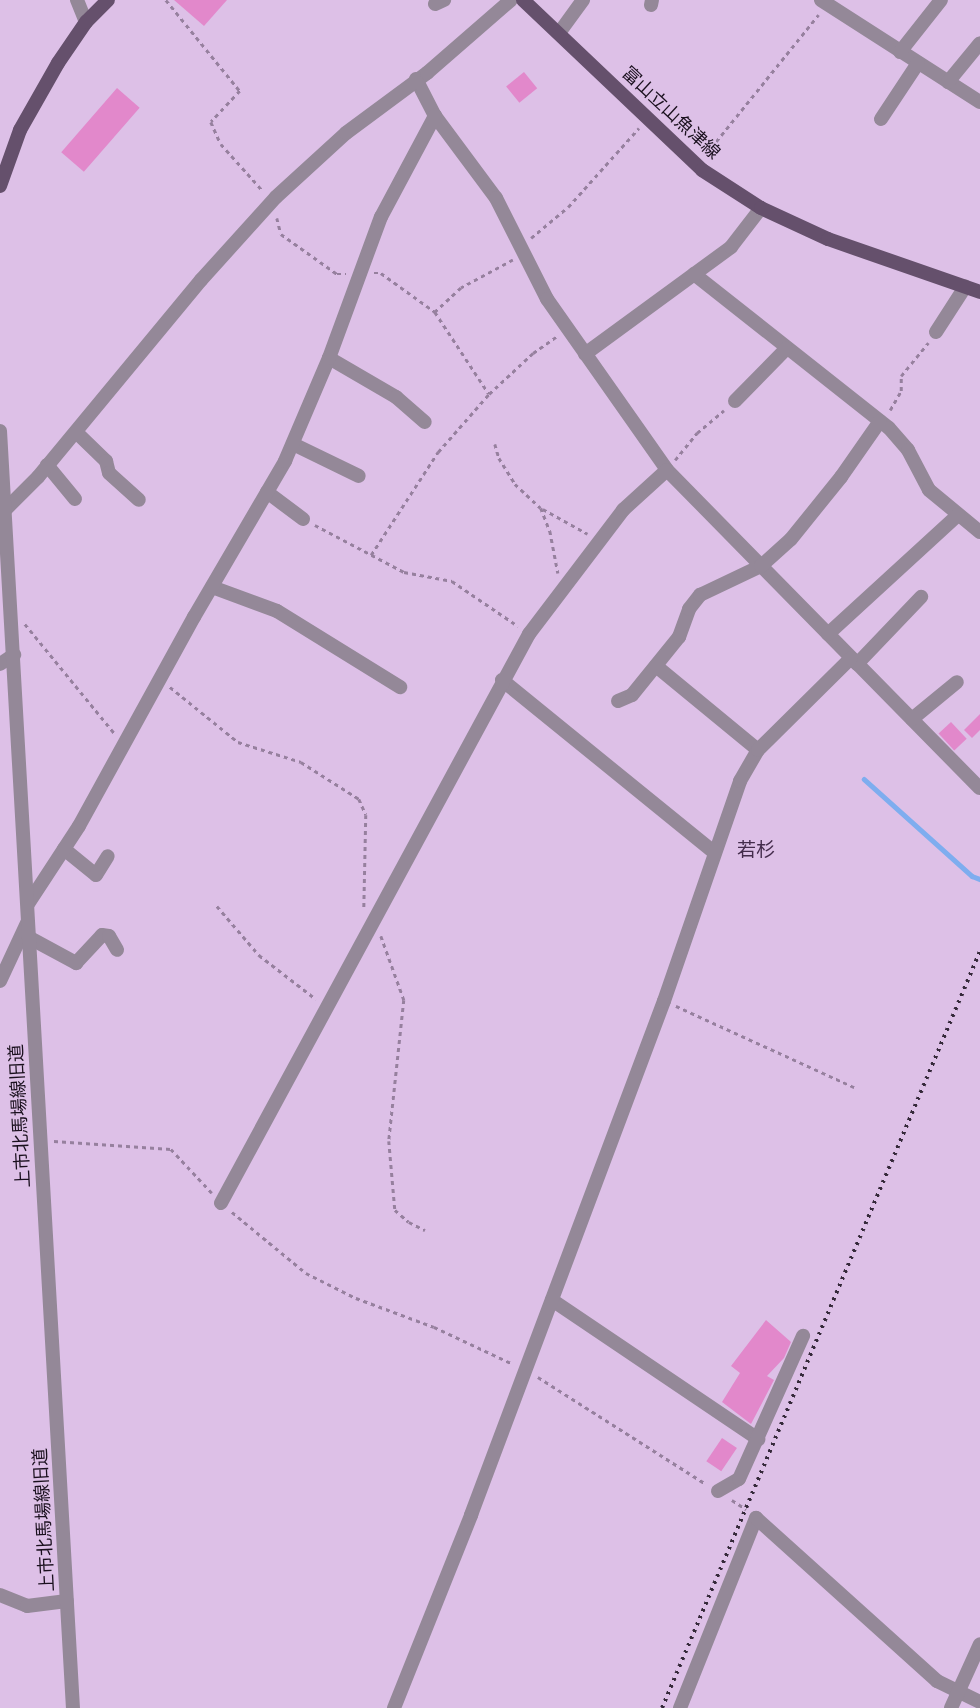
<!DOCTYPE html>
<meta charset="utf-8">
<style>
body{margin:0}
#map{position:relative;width:980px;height:1708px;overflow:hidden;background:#ddc0e7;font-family:"Titillium Web","Noto Sans JP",sans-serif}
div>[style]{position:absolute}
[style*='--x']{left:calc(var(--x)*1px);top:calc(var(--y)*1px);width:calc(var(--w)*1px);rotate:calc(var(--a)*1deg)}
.stream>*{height:4.5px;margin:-2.25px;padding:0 2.25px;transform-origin:2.25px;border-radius:2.25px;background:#7eadef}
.building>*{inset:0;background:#e288cb;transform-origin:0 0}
.path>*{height:2.5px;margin-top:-1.25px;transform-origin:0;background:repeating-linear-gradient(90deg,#96809e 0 4px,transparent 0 8px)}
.minor>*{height:14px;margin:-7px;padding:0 7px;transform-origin:7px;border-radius:7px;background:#948898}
.tertiary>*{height:14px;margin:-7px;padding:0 7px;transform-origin:7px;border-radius:7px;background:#948898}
.primary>*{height:14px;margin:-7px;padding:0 7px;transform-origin:7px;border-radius:7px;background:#65506c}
.rail>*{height:4px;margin-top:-2px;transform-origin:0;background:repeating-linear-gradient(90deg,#35293a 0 2.5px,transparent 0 7.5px)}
span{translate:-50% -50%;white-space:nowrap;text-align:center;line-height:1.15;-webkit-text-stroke:4px #ddc0e7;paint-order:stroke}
.street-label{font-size:18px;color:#1a101e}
.neighbourhood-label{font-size:19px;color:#442c4c}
</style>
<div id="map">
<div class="stream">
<div style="--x:864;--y:779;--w:145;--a:41.9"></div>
<div style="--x:972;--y:876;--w:9;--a:21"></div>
</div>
<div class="building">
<div style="clip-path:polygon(174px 0,227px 0,204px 26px)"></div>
<div style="left:524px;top:72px;width:21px;height:23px;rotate:51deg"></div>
<div style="left:117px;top:88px;width:30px;height:85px;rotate:41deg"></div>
<div style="clip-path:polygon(980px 714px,980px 730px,972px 738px,964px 730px)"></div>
<div style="left:951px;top:722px;width:23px;height:17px;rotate:47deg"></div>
<div style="clip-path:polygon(766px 1320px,791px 1342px,784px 1358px,767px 1376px,774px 1380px,751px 1424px,722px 1402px,740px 1373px,731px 1366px)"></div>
<div style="left:722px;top:1438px;width:18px;height:28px;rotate:34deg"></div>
</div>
<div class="path">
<div style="--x:166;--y:0;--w:117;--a:50.9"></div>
<div style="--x:240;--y:91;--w:42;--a:133.1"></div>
<div style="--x:211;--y:122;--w:24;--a:66"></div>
<div style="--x:221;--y:144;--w:63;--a:48.2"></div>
<div style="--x:706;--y:154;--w:179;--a:-51.1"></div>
<div style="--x:277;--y:218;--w:16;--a:76"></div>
<div style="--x:281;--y:234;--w:69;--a:35.5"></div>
<div style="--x:337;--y:274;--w:9;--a:0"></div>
<div style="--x:531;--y:238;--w:48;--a:-40"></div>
<div style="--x:568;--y:207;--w:106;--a:-48.1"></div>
<div style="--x:513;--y:260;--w:59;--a:151.7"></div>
<div style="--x:461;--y:288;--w:35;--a:137"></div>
<div style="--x:435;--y:312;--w:98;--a:56.6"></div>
<div style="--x:489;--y:394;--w:60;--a:-43"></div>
<div style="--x:533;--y:353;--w:28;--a:-35"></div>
<div style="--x:374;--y:273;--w:7;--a:0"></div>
<div style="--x:381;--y:273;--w:67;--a:35.8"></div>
<div style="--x:890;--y:410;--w:22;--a:-60"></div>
<div style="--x:901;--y:391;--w:15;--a:-90"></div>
<div style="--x:901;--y:376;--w:43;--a:-50.7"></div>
<div style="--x:495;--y:444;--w:15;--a:74"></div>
<div style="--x:499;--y:458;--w:31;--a:58"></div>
<div style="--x:515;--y:484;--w:35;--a:43"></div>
<div style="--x:541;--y:508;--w:25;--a:69"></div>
<div style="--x:550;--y:531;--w:43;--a:79.2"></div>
<div style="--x:675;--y:460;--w:35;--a:-51"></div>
<div style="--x:697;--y:433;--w:35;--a:-40"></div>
<div style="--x:543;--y:509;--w:51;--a:29.1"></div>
<div style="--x:315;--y:525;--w:101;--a:27.8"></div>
<div style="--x:404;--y:572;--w:49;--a:10.6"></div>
<div style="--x:452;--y:581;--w:80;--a:34.3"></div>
<div style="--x:371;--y:555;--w:123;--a:-57"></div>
<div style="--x:438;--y:452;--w:77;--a:-48.7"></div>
<div style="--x:25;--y:624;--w:142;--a:50.7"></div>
<div style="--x:170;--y:687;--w:87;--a:39"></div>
<div style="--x:238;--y:742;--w:66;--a:17.6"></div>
<div style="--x:301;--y:762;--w:69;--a:32.5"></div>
<div style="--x:359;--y:799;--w:17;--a:66"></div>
<div style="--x:366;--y:815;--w:92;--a:91.2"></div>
<div style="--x:217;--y:906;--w:65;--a:49.4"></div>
<div style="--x:259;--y:955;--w:72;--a:37.7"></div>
<div style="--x:381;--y:936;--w:68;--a:70.2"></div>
<div style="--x:404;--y:1000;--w:142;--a:96.1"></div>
<div style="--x:389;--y:1141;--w:69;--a:85"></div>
<div style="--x:395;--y:1210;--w:18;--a:41"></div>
<div style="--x:409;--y:1222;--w:18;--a:27"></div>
<div style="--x:676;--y:1006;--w:196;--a:24.5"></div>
<div style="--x:54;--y:1141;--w:117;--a:3.9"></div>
<div style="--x:171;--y:1149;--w:60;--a:47"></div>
<div style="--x:232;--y:1212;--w:96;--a:39.5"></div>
<div style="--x:306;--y:1273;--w:56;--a:26.6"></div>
<div style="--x:356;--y:1298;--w:83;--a:20.4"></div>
<div style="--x:434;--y:1327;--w:87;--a:25.1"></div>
<div style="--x:538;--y:1377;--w:199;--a:32.5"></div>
<div style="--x:732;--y:1500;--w:17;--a:33"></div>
</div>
<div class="minor">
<div style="--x:77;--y:0;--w:24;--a:68"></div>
<div style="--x:821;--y:0;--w:189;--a:32.7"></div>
<div style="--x:435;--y:4;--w:10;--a:-24"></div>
<div style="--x:651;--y:5;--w:5;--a:-79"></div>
<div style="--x:559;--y:33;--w:41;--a:-54"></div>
<div style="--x:900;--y:52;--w:66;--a:-51.7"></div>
<div style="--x:416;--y:79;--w:42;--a:62.8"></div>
<div style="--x:435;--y:116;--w:102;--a:53.4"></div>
<div style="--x:496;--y:198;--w:113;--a:63.2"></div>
<div style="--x:547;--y:299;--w:209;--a:54.9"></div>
<div style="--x:667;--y:470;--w:446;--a:45.5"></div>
<div style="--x:948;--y:82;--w:50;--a:-50.6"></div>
<div style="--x:881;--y:119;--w:67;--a:-56.5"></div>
<div style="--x:694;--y:274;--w:248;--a:38.3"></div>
<div style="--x:889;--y:428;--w:29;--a:49"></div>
<div style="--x:908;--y:450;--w:45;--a:62.3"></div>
<div style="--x:929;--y:490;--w:66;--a:39.5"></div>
<div style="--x:936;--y:332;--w:54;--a:-57.2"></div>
<div style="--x:585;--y:354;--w:181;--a:-36.2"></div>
<div style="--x:731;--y:247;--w:49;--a:-52.4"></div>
<div style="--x:329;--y:358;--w:78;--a:30.2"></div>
<div style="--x:396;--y:397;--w:38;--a:41"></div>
<div style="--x:735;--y:401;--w:73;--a:-45.6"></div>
<div style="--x:76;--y:432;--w:42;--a:44"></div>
<div style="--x:106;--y:461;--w:12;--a:76"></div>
<div style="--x:109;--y:473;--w:40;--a:42"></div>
<div style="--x:293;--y:444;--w:73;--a:25.9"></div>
<div style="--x:47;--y:465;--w:44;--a:50.5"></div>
<div style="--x:267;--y:492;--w:45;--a:36.9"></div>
<div style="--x:5;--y:510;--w:47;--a:-45"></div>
<div style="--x:38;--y:477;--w:256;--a:-50.4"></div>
<div style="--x:201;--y:280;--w:112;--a:-47.9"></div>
<div style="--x:276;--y:197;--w:95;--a:-42.4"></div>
<div style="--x:346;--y:133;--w:101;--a:-36.5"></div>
<div style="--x:427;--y:73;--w:111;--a:-41"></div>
<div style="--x:212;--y:587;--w:69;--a:20.3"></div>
<div style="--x:277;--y:611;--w:145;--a:31.7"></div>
<div style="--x:828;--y:634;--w:176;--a:-42.5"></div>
<div style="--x:0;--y:664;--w:17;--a:-33"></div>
<div style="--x:857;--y:664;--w:93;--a:-46.3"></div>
<div style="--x:656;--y:666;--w:132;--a:39.5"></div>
<div style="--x:502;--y:680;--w:274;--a:39.1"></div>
<div style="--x:618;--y:701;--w:15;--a:-23"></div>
<div style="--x:632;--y:695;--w:75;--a:-51"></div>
<div style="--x:679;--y:637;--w:30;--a:-70"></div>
<div style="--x:689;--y:609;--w:18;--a:-52"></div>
<div style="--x:700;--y:595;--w:68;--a:-25.4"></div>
<div style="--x:761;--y:566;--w:40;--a:-42"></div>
<div style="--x:791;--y:539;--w:80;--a:-51.1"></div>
<div style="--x:841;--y:477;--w:68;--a:-55.1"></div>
<div style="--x:912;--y:719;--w:58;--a:-39.4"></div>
<div style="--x:64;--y:849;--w:41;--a:39.1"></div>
<div style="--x:96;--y:875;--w:22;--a:-58"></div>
<div style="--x:28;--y:904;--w:93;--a:-56.8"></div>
<div style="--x:79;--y:826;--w:239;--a:-61.2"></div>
<div style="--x:194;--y:617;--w:181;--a:-59.7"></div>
<div style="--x:285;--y:461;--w:112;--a:-66.9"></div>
<div style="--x:329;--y:358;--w:150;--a:-69.8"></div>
<div style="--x:381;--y:217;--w:115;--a:-61.9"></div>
<div style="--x:28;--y:937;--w:55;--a:28.4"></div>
<div style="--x:76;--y:963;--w:38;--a:-47"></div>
<div style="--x:102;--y:935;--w:7;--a:8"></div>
<div style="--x:109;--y:936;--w:16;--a:60"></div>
<div style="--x:0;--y:981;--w:64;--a:-65"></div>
<div style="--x:221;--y:1203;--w:647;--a:-61.57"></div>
<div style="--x:529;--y:634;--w:156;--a:-52.8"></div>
<div style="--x:623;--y:510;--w:59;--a:-42.3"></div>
<div style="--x:552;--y:1300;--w:249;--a:34"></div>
<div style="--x:718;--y:1491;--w:24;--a:-30"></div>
<div style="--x:739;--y:1479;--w:157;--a:-65.9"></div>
<div style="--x:0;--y:1595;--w:29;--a:22"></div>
<div style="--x:27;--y:1606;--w:40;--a:-7.1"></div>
<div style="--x:394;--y:1708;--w:208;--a:-68.2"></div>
<div style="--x:471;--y:1515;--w:549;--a:-69.42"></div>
<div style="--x:664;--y:1001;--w:233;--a:-70.9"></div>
<div style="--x:740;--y:781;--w:36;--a:-60"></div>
<div style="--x:758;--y:750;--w:131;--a:-44.7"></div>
<div style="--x:680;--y:1708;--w:205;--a:-68.2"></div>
<div style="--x:756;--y:1518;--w:244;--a:42"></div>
<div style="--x:937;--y:1681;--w:48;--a:26"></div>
<div style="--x:951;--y:1708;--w:70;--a:-65.6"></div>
</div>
<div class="tertiary">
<div style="--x:0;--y:431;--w:1279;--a:86.73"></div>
</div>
<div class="primary">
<div style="--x:523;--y:0;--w:247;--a:43.5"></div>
<div style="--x:702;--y:170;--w:70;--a:32.8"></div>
<div style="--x:761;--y:208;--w:74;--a:24.8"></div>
<div style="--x:828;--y:239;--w:161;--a:19.2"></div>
<div style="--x:0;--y:186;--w:59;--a:-70.3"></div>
<div style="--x:20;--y:130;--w:77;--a:-60.4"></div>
<div style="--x:58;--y:63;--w:50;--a:-55.7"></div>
<div style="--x:86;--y:22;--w:31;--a:-45"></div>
</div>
<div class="rail">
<div style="--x:662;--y:1708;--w:821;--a:-67.21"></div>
</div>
<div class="street-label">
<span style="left:671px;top:113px;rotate:43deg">富山立山魚津線</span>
<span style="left:20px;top:1116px;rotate:-93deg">上市北馬場線旧道</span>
<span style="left:44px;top:1520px;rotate:-93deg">上市北馬場線旧道</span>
</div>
<div class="neighbourhood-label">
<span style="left:756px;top:849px">若杉</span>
</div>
</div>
